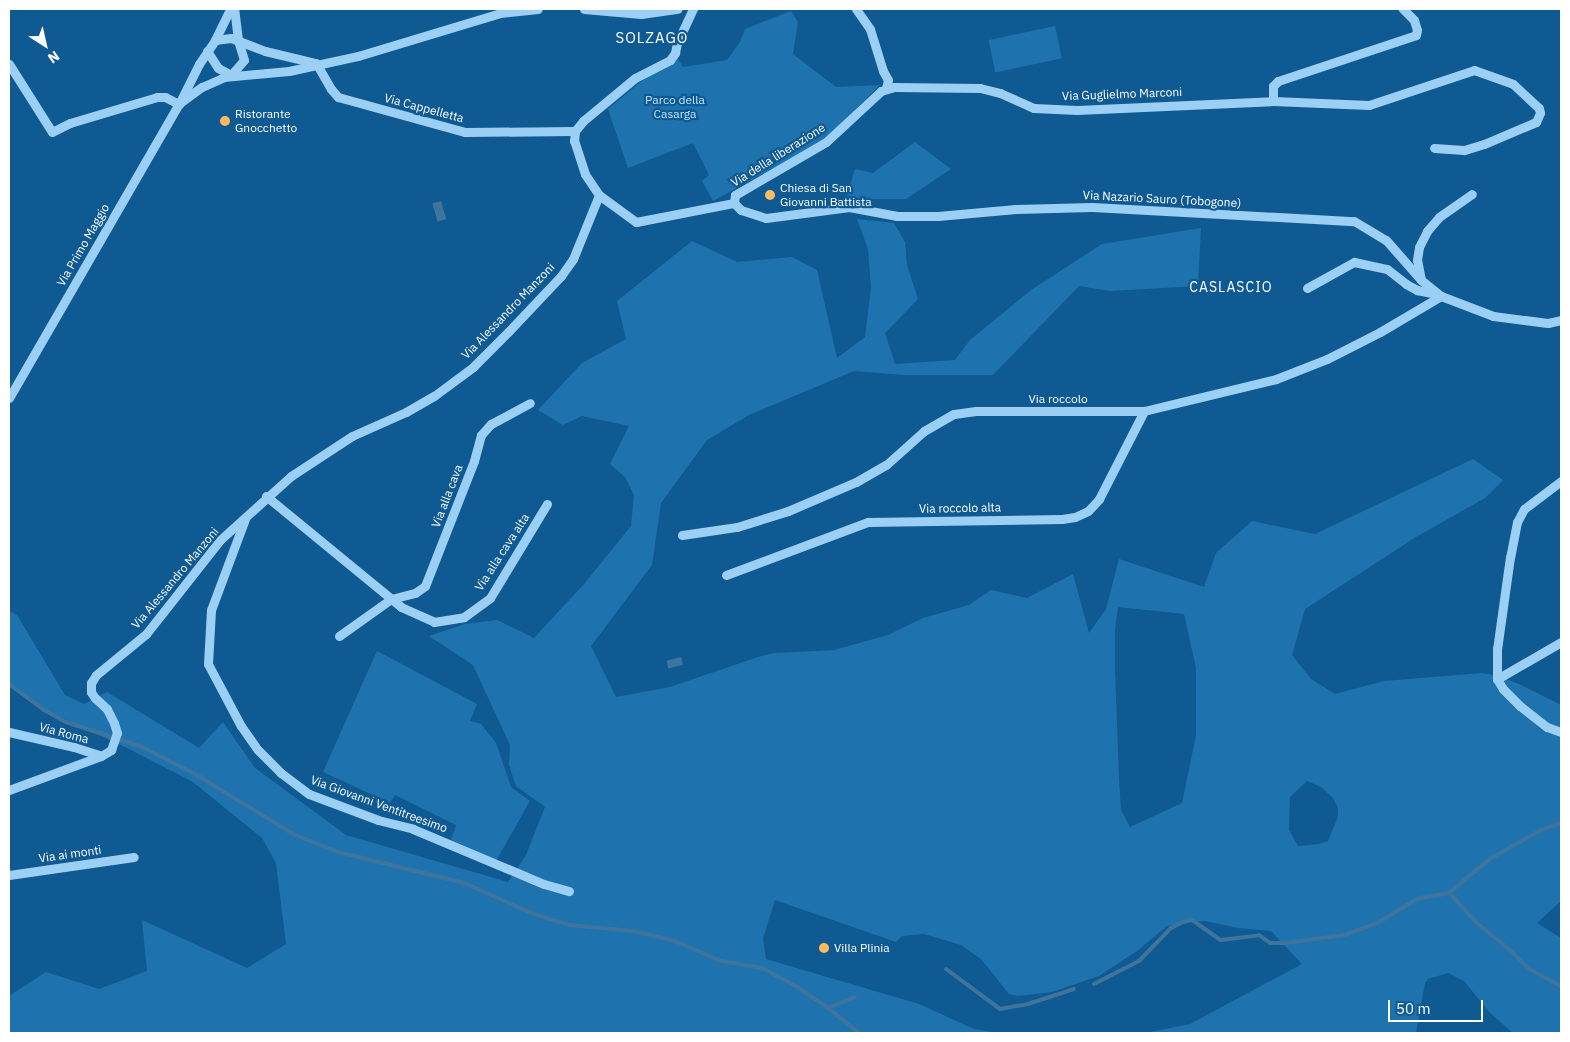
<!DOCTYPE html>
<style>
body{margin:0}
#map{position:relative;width:1570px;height:1042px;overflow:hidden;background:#0f5a92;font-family:"IBM Plex Sans",sans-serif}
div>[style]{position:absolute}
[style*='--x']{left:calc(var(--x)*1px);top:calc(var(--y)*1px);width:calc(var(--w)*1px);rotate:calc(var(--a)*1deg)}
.green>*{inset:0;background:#1e73af;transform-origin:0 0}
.water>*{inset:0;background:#3f749d;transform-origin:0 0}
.stream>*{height:4px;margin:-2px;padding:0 2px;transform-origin:2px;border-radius:2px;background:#3f749d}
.minor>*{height:9px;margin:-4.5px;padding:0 4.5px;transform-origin:4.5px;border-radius:4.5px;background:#9bcff4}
.dots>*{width:14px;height:14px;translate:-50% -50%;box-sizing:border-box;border:2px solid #0f5a92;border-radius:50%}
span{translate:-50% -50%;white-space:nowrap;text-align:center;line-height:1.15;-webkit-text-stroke:4.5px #0f5a92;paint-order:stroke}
.street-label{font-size:12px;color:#fff}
.park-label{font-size:12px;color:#c2e5fe}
.poi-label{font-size:12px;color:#fff}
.left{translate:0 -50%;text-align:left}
.neighbourhood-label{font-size:14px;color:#fff;letter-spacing:1px}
.quarter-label{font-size:15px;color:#fff;letter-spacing:1px}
.frame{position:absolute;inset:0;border:10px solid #fff;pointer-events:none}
.north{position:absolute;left:20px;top:20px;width:50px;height:50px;-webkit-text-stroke:4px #0f5a92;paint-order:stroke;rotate:145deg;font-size:14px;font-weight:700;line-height:20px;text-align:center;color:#fff}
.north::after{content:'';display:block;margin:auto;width:18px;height:22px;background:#fff;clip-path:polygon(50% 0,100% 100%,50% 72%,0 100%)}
.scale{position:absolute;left:1388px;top:1000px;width:95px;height:22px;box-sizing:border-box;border:2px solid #fff;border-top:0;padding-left:6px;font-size:15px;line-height:18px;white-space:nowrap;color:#fff;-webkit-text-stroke:4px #0f5a92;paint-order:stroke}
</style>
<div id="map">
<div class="green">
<div style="clip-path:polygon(791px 11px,798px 22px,793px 54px,836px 87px,880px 85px,824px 140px,713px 201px,702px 181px,709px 175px,693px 143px,628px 168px,608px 109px,649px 75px,678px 59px,683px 67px,727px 60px,740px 42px,745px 29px)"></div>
<div style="left:1055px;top:26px;width:33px;height:68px;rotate:78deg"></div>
<div style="clip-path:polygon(915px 142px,951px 169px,906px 199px,846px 199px,855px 169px,873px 173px)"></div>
<div style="clip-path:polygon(evenodd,857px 219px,894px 223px,905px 242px,907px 265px,918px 299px,885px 333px,895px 364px,955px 360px,970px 340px,1031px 290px,1102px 244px,1201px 228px,1198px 286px,1110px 291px,1079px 286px,993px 375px,904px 375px,854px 371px,749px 415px,707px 440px,661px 503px,652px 565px,591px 646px,616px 697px,670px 687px,758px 657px,774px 653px,834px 650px,888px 635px,923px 618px,969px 605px,991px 590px,1027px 598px,1073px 574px,1089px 633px,1106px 609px,1119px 559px,1204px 587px,1216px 553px,1252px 521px,1315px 534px,1473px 459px,1503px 480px,1485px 498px,1416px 537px,1305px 609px,1292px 655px,1311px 679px,1335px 694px,1384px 681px,1482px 673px,1498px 676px,1519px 684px,1561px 705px,1561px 901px,1537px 923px,1561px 938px,1561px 1033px,1513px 1033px,1489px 1012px,1464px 981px,1448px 973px,1428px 979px,1425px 983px,1416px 1033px,1145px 1033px,1190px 1024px,1302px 964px,1271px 931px,1238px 928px,1205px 921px,1192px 922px,1167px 926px,1137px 951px,1099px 976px,1052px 992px,1018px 996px,1009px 994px,981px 959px,961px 945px,924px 934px,902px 936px,896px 942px,775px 900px,763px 938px,766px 959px,919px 1004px,974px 1029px,998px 1033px,9px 1033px,9px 996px,46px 972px,99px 989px,147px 971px,142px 920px,247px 968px,286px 944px,276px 863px,262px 838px,193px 782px,125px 747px,46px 710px,9px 684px,9px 611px,17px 615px,65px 695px,84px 704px,107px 692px,199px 748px,223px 722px,255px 768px,346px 835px,508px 882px,526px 855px,545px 807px,516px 786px,509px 765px,510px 745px,473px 665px,429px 636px,465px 624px,497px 620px,534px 638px,584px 584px,631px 526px,634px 495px,625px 477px,610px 464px,629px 426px,582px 416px,563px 425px,538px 410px,582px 363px,626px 339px,617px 301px,692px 241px,737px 262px,792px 257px,817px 270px,837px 358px,865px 337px,871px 287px,868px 249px,857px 219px,1118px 607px,1184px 614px,1196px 668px,1196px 735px,1182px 803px,1130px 827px,1121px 810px,1119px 779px,1115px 669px,1115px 629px,1118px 607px,857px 219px,1307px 781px,1321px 787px,1333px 798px,1338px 808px,1338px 817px,1328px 841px,1318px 844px,1298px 846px,1289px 830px,1290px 797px,1307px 781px)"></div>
<div style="clip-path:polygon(377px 651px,477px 704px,470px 721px,481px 724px,496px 743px,511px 787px,530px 801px,496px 861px,451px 840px,456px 825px,395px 795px,390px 803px,323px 772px)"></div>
</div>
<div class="water">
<div style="left:441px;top:201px;width:19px;height:9px;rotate:74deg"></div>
<div style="left:681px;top:657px;width:8px;height:15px;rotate:76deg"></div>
</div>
<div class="stream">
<div style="--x:9;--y:684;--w:44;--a:36.6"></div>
<div style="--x:44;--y:710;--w:25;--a:29"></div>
<div style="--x:66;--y:722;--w:80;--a:18.2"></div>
<div style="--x:142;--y:747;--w:59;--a:27"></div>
<div style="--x:195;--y:774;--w:117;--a:31.4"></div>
<div style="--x:295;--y:835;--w:46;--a:21.6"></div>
<div style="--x:338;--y:852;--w:130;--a:13.8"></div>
<div style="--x:464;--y:883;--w:77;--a:23.9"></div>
<div style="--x:534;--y:914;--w:38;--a:17"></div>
<div style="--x:570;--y:925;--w:62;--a:5.5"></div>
<div style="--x:632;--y:931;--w:24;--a:12"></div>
<div style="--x:655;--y:936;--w:21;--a:14"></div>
<div style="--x:675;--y:941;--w:50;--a:23.5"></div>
<div style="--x:721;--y:961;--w:42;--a:9.7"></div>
<div style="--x:762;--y:968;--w:40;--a:28"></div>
<div style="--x:797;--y:987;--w:37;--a:34"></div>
<div style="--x:828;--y:1008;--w:40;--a:39"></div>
<div style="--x:1449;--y:893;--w:55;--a:-39.8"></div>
<div style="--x:1491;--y:858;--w:57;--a:-29.2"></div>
<div style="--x:1541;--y:830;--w:21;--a:-19"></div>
<div style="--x:946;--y:969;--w:67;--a:36.5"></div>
<div style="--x:1000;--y:1009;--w:28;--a:-10"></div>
<div style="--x:1028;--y:1004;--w:48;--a:-18.1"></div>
<div style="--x:1094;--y:984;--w:51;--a:-27.1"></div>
<div style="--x:1139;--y:961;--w:46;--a:-45.9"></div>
<div style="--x:1171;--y:928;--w:13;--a:-27"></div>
<div style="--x:1183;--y:922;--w:9;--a:-13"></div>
<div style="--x:1192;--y:920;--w:35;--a:35"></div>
<div style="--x:1221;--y:940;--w:38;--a:-7"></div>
<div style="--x:1259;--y:935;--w:14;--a:36"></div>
<div style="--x:1270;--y:943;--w:16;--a:0"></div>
<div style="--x:1286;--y:943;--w:59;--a:-7.9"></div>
<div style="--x:1344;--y:935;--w:35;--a:-20"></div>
<div style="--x:1377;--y:923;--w:49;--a:-30.8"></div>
<div style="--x:1419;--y:898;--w:30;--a:-9"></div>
<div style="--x:1449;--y:893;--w:42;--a:46.9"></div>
<div style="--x:1478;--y:924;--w:40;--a:39"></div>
<div style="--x:1509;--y:949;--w:28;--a:45"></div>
<div style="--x:1529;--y:969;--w:36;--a:28"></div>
<div style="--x:828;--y:1008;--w:29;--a:-22"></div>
</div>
<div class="minor">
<div style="--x:584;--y:9;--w:57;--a:5"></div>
<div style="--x:641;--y:14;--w:37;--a:-8"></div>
<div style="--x:856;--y:9;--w:24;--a:55"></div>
<div style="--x:870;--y:29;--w:44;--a:72.8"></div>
<div style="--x:883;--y:71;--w:10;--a:61"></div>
<div style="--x:888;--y:80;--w:8;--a:104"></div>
<div style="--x:215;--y:40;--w:16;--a:-7"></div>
<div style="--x:231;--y:38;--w:36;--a:21"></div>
<div style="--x:265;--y:51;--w:51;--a:13.5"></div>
<div style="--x:207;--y:51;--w:20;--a:57"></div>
<div style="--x:218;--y:68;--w:15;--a:28"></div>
<div style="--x:316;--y:63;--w:30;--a:60"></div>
<div style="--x:331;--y:89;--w:11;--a:49"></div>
<div style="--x:338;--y:97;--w:132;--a:15.4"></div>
<div style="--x:465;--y:132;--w:110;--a:-0.5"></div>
<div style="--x:9;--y:64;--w:80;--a:57.7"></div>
<div style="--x:52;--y:132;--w:20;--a:-27"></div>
<div style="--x:70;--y:123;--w:91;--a:-16.6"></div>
<div style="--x:157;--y:97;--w:8;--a:0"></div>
<div style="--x:165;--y:97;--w:16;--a:27"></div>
<div style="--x:231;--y:75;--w:20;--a:-49"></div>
<div style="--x:244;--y:60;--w:21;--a:-107"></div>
<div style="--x:238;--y:40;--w:31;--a:-97"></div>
<div style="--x:1273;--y:101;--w:15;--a:-90"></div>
<div style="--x:1273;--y:86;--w:7;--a:-45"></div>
<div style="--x:1278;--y:81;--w:145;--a:-18.4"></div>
<div style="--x:1416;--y:35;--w:5;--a:-79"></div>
<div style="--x:1417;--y:30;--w:10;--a:-107"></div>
<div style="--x:1414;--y:20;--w:16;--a:-135"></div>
<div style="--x:181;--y:102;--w:26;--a:-36"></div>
<div style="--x:202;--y:87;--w:24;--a:-24"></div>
<div style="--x:224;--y:77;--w:65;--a:-5.3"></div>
<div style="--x:289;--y:71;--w:71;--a:-12.3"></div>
<div style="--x:358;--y:56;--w:148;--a:-16.8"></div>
<div style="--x:500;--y:13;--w:38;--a:-6"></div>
<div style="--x:599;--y:195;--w:46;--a:36.1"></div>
<div style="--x:636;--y:222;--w:100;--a:-11"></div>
<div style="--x:734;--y:203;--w:8;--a:-83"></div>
<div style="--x:735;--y:195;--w:105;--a:-30.2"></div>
<div style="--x:826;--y:142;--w:75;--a:-42.8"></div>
<div style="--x:881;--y:91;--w:14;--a:-17"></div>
<div style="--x:894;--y:87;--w:86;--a:0.7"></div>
<div style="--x:980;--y:88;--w:21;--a:14"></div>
<div style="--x:1000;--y:93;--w:37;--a:24"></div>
<div style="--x:1034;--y:108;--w:43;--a:2.7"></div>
<div style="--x:1077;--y:110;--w:196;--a:-2.6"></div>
<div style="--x:1273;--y:101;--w:96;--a:2.4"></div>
<div style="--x:1369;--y:105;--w:111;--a:-18.4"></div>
<div style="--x:1474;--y:70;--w:41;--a:19.7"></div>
<div style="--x:1513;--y:84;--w:35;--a:43"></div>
<div style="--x:1539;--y:108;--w:5;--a:79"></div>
<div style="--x:1540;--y:113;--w:10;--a:114"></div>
<div style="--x:1536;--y:122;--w:56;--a:157.1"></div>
<div style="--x:1484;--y:144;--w:21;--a:163"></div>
<div style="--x:1464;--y:150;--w:30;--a:-176"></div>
<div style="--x:734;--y:203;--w:10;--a:45"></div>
<div style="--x:741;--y:210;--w:26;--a:18"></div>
<div style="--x:766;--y:218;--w:84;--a:-7.5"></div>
<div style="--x:849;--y:207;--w:49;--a:10.6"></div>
<div style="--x:897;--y:216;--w:41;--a:0"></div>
<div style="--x:938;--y:216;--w:78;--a:-5.1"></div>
<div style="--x:1016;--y:209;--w:76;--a:-1.5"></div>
<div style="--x:1092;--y:207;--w:262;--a:3.1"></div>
<div style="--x:1354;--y:221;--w:37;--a:31"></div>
<div style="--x:1386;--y:240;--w:53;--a:48.8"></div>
<div style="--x:1421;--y:280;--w:26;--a:39"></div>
<div style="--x:1441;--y:296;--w:56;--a:21"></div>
<div style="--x:1493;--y:316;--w:55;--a:7.3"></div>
<div style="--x:1548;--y:323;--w:13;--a:-13"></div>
<div style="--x:1421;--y:280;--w:20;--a:-101"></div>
<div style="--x:1417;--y:260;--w:13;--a:-81"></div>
<div style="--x:1419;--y:247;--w:18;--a:-63"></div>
<div style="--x:1427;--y:231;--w:18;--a:-49"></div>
<div style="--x:1439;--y:217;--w:40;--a:-34.9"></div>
<div style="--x:1307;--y:288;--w:54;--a:-29"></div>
<div style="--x:1354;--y:262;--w:34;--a:12"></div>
<div style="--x:1387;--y:269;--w:24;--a:38"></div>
<div style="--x:1406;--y:284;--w:13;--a:29"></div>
<div style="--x:1417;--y:290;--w:19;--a:12"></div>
<div style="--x:9;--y:398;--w:340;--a:-60"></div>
<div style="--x:179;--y:104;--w:45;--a:-63.4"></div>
<div style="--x:199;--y:64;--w:29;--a:-56"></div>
<div style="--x:215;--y:40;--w:34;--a:-64"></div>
<div style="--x:1561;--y:481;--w:46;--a:142.9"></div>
<div style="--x:1524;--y:509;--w:15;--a:118"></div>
<div style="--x:1517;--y:522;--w:36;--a:101"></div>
<div style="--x:1510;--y:557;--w:93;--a:98"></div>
<div style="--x:1497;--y:649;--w:30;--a:90"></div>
<div style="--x:1497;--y:679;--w:12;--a:59"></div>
<div style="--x:1503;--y:689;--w:24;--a:45"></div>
<div style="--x:1520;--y:706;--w:34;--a:38"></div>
<div style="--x:1547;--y:727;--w:15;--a:20"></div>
<div style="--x:266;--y:496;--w:175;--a:39.4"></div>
<div style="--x:401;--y:607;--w:36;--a:24"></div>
<div style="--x:434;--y:622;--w:30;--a:-9"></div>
<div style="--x:464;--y:617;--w:32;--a:-36"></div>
<div style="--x:490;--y:598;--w:110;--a:-58.8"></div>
<div style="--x:245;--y:519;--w:97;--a:110.5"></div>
<div style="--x:211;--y:610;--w:54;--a:93.2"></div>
<div style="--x:208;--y:664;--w:70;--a:62"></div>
<div style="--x:241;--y:726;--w:29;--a:55"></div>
<div style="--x:258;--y:750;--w:33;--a:45"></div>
<div style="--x:281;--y:773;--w:35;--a:37"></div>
<div style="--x:309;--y:794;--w:74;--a:20.6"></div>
<div style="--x:378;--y:820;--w:36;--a:14"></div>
<div style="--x:413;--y:829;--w:142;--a:22.8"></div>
<div style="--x:544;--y:884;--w:26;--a:16"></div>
<div style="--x:682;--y:535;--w:56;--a:-8.3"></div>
<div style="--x:737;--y:527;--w:53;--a:-17.4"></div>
<div style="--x:788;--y:511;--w:74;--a:-23.1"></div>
<div style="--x:856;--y:482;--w:34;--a:-30"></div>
<div style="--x:886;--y:465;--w:51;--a:-41.8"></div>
<div style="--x:924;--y:431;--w:34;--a:-30"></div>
<div style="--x:954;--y:414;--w:22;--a:-8"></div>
<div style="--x:976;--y:411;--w:168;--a:0"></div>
<div style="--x:1144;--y:411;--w:136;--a:-13.6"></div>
<div style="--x:1276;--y:379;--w:55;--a:-21.4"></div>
<div style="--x:1327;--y:359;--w:59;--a:-27"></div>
<div style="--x:1380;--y:332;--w:71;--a:-30.5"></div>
<div style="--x:726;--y:575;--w:152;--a:-20.5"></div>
<div style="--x:868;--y:522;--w:194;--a:-0.9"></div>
<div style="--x:1062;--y:519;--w:13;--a:-9"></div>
<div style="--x:1075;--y:517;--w:14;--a:-25"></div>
<div style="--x:1088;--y:511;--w:16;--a:-47"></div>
<div style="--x:1099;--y:499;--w:99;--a:-62.9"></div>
<div style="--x:339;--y:636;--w:64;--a:-35.4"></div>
<div style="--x:391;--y:599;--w:25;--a:-14"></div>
<div style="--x:415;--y:593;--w:12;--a:-35"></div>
<div style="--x:425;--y:586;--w:134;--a:-68.6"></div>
<div style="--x:474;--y:461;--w:27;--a:-75"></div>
<div style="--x:481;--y:435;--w:15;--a:-48"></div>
<div style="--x:491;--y:424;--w:44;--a:-28.3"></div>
<div style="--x:1497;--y:679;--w:74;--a:-30"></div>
<div style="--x:9;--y:732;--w:67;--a:13"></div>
<div style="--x:74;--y:747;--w:28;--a:18"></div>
<div style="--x:101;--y:756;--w:12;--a:-31"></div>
<div style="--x:111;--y:750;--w:18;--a:-71"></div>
<div style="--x:117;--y:733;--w:10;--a:-107"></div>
<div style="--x:114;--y:723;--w:16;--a:-117"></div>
<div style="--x:107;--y:709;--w:16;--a:-137"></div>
<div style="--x:95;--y:698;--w:7;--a:-124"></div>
<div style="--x:91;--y:692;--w:9;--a:-90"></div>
<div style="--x:91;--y:683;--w:9;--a:-58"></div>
<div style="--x:96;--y:675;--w:65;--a:-39.4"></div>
<div style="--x:146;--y:634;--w:120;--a:-51.8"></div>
<div style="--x:220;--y:540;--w:96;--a:-42"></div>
<div style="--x:291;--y:476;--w:73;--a:-33.3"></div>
<div style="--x:352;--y:436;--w:59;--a:-24"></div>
<div style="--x:406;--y:412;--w:32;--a:-30"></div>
<div style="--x:434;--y:396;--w:49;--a:-36.6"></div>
<div style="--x:473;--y:367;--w:51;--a:-45"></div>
<div style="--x:509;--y:331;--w:76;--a:-46.6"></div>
<div style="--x:561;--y:276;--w:21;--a:-55"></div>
<div style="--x:573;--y:259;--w:69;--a:-67.9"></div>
<div style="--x:599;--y:195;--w:25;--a:-124"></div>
<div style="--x:585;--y:174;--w:35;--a:-108"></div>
<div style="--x:574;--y:141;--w:10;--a:-84"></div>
<div style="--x:575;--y:131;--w:13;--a:-51"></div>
<div style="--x:583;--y:121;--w:67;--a:-39.6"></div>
<div style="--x:635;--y:78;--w:39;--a:-27"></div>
<div style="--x:670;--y:60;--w:9;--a:-54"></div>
<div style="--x:675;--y:53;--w:10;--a:-79"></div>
<div style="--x:677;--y:43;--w:38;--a:-65"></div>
<div style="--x:9;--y:790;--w:98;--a:-20.3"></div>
<div style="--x:9;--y:875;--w:126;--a:-8.2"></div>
</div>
<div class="dots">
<div style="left:225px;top:121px;background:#ffba5d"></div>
<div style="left:770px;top:195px;background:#ffba5d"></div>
<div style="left:824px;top:948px;background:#ffba5d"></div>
</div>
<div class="street-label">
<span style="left:1122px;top:94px;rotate:-2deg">Via Guglielmo Marconi</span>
<span style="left:424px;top:108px;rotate:15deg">Via Cappelletta</span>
<span style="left:778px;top:155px;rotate:-32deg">Via della liberazione</span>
<span style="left:1162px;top:199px;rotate:3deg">Via Nazario Sauro (Tobogone)</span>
<span style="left:83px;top:245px;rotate:-60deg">Via Primo Maggio</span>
<span style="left:508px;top:311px;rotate:-46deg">Via Alessandro Manzoni</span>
<span style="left:1058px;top:399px">Via roccolo</span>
<span style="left:447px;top:496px;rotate:-69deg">Via alla cava</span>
<span style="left:960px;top:508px;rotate:-1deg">Via roccolo alta</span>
<span style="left:502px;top:552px;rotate:-57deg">Via alla cava alta</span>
<span style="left:175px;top:578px;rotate:-50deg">Via Alessandro Manzoni</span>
<span style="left:64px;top:733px;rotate:15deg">Via Roma</span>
<span style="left:379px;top:804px;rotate:20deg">Via Giovanni Ventitreesimo</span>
<span style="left:70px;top:854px;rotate:-8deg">Via ai monti</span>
</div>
<div class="park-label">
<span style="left:675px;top:107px">Parco della<br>Casarga</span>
</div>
<div class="poi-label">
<span class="left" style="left:235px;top:121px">Ristorante<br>Gnocchetto</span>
<span class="left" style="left:780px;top:195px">Chiesa di San<br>Giovanni Battista</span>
<span class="left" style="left:834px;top:948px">Villa Plinia</span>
</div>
<div class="neighbourhood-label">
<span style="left:1231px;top:287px">CASLASCIO</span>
</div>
<div class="quarter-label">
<span style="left:652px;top:38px">SOLZAGO</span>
</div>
<div class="frame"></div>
<div class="north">N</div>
<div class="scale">50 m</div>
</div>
